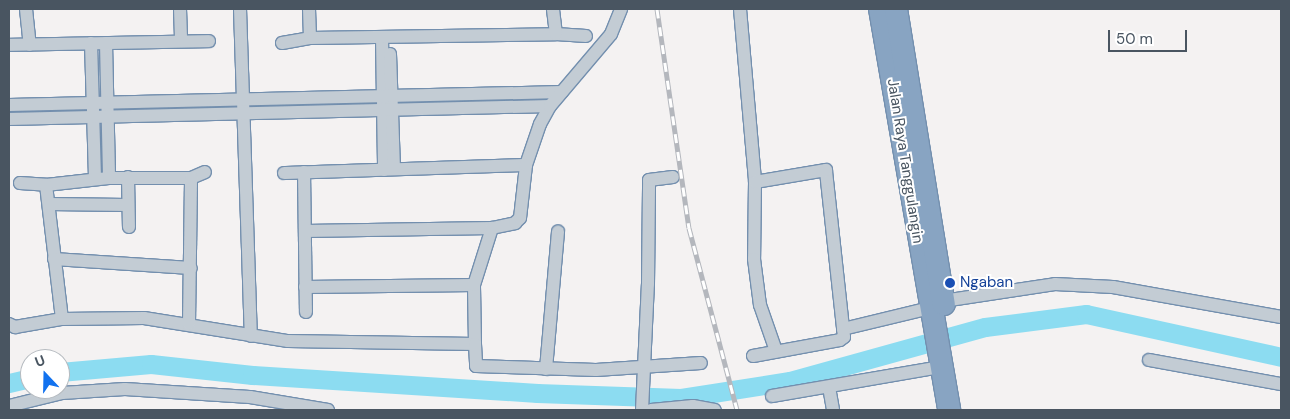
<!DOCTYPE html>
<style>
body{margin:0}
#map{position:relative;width:1290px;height:419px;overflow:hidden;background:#f4f2f2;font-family:"DM Sans",sans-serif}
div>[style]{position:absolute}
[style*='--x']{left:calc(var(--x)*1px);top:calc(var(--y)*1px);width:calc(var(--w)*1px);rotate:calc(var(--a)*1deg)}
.river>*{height:19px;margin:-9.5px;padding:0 9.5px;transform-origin:9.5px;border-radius:9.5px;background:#8cdcf1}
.roads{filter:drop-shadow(1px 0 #738fae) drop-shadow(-1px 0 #738fae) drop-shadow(0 1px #738fae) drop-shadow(0 -1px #738fae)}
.street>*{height:12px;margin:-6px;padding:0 6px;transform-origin:6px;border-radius:6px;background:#c3ccd4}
.highway>*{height:22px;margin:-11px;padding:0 11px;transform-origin:11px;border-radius:11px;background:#88a4c2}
.rail>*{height:5px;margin-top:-2.5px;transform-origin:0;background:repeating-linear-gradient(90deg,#fff 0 9px,#b4b7bd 0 18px);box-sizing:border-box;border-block:1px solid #b4b7bd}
.dots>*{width:14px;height:14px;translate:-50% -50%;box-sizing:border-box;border:2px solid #fff;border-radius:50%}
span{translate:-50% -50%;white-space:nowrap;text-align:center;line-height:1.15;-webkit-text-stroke:4px #fff;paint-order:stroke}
.street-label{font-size:15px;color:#495561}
.transit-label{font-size:15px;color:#164399}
.left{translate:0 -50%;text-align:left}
.frame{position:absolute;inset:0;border:10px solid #495561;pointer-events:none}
.north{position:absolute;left:20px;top:349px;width:50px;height:50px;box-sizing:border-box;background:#fff;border:1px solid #b6bbc0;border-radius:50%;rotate:339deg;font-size:14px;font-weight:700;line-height:20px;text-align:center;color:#495561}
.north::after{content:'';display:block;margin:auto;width:18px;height:22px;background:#1272ef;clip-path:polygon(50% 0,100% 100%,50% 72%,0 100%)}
.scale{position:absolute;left:1108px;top:30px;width:79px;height:22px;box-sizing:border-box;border:2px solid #495561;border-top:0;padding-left:6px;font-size:15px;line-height:18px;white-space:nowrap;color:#495561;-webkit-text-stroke:4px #fff;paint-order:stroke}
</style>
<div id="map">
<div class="river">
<div style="--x:60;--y:372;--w:91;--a:-5"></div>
<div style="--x:151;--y:364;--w:102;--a:6.2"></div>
<div style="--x:252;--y:375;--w:286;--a:3.6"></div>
<div style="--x:537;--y:393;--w:144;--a:2"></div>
<div style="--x:681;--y:398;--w:110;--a:-8.9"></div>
<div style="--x:790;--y:381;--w:202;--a:-15.5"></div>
<div style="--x:985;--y:327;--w:102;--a:-7.3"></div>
<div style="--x:1086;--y:314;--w:200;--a:12.4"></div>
<div style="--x:9;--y:383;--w:22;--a:-13"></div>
</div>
<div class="roads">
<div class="street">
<div style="--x:26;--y:9;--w:36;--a:84"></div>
<div style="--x:180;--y:9;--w:31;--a:88"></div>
<div style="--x:240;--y:9;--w:327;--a:88.1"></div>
<div style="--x:309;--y:9;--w:29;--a:88"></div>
<div style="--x:740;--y:9;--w:174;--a:85"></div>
<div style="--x:755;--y:182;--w:77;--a:90.7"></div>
<div style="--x:754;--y:259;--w:46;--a:82.6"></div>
<div style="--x:760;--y:305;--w:49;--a:70.8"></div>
<div style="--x:556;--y:34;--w:30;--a:4"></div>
<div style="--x:382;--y:37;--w:133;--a:89.1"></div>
<div style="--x:91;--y:43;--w:136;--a:88.3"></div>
<div style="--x:106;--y:43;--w:135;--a:88.7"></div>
<div style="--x:282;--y:43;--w:28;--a:-10"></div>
<div style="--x:310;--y:38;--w:246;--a:-0.9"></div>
<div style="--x:556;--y:34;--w:25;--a:-97"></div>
<div style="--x:9;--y:45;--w:200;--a:-1.1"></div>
<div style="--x:390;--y:54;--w:115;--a:88"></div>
<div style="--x:9;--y:105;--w:553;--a:-1.35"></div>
<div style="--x:9;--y:119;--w:541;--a:-1.38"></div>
<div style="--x:304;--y:172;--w:140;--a:89.2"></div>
<div style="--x:284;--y:173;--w:242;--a:-1.9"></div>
<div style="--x:128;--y:177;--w:50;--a:88.9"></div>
<div style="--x:20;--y:183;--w:26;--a:4"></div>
<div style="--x:46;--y:185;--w:63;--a:-6.3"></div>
<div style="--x:109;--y:178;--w:82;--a:0"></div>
<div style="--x:191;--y:178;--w:15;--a:-23"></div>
<div style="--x:46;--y:185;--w:135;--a:83.2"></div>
<div style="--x:49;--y:204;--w:78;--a:0.7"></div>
<div style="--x:305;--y:231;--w:187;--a:-0.9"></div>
<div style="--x:54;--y:259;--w:137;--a:3.8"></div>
<div style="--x:305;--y:287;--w:169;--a:-0.7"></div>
<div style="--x:943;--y:301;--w:113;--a:-8.6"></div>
<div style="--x:1055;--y:284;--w:58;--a:3"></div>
<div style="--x:1113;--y:287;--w:171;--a:10.1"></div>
<div style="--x:9;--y:324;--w:7;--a:27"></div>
<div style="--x:15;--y:327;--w:48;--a:-9.7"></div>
<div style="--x:62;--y:319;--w:82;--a:-0.7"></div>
<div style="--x:144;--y:318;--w:146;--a:9.1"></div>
<div style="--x:288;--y:341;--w:187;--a:0.9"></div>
<div style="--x:475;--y:344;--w:59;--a:-91"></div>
<div style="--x:474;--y:285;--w:60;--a:-72.5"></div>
<div style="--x:492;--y:228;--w:24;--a:-12"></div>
<div style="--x:515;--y:223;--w:7;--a:-45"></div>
<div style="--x:520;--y:218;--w:53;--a:-83.5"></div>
<div style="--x:526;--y:165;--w:43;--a:-71.1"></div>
<div style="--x:540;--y:124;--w:21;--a:-61"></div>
<div style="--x:550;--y:106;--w:94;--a:-49.7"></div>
<div style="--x:611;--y:34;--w:27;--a:-68"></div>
<div style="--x:189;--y:324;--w:146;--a:-89.2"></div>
<div style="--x:843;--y:329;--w:89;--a:-13.6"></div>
<div style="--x:475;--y:344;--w:22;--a:87"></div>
<div style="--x:476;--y:366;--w:120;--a:1.9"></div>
<div style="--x:596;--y:370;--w:105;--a:-3.8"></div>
<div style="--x:753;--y:356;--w:88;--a:-10.4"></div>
<div style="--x:840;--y:340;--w:5;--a:-37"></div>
<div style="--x:844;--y:337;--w:168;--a:-96.2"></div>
<div style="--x:826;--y:170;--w:72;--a:170.4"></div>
<div style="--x:1149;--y:360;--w:134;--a:10.3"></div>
<div style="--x:546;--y:369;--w:138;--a:-85"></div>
<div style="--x:829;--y:387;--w:23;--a:80"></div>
<div style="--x:772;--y:396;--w:170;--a:-9.8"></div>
<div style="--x:9;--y:406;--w:55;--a:-13.8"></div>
<div style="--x:62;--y:393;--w:63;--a:-3.6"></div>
<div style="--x:125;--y:389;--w:125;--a:3.7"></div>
<div style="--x:250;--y:397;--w:79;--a:9.5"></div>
<div style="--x:642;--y:410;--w:126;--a:-87.3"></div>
<div style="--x:648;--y:284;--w:104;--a:-89.4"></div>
<div style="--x:649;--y:180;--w:24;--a:-7"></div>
<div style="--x:651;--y:410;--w:42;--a:-5.4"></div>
<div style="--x:693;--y:406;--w:22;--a:10"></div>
</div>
<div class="highway">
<div style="--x:880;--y:9;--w:407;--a:80.2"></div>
<div style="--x:896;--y:9;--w:299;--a:80.8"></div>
</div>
</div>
<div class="rail">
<div style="--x:657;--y:9;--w:221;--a:81.7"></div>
<div style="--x:689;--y:228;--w:188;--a:75.2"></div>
</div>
<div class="dots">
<div style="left:950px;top:283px;background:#1a4fb4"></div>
</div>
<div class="street-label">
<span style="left:905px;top:161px;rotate:81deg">Jalan Raya Tanggulangin</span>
</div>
<div class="transit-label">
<span class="left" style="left:960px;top:283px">Ngaban</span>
</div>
<div class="frame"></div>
<div class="north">U</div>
<div class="scale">50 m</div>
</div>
